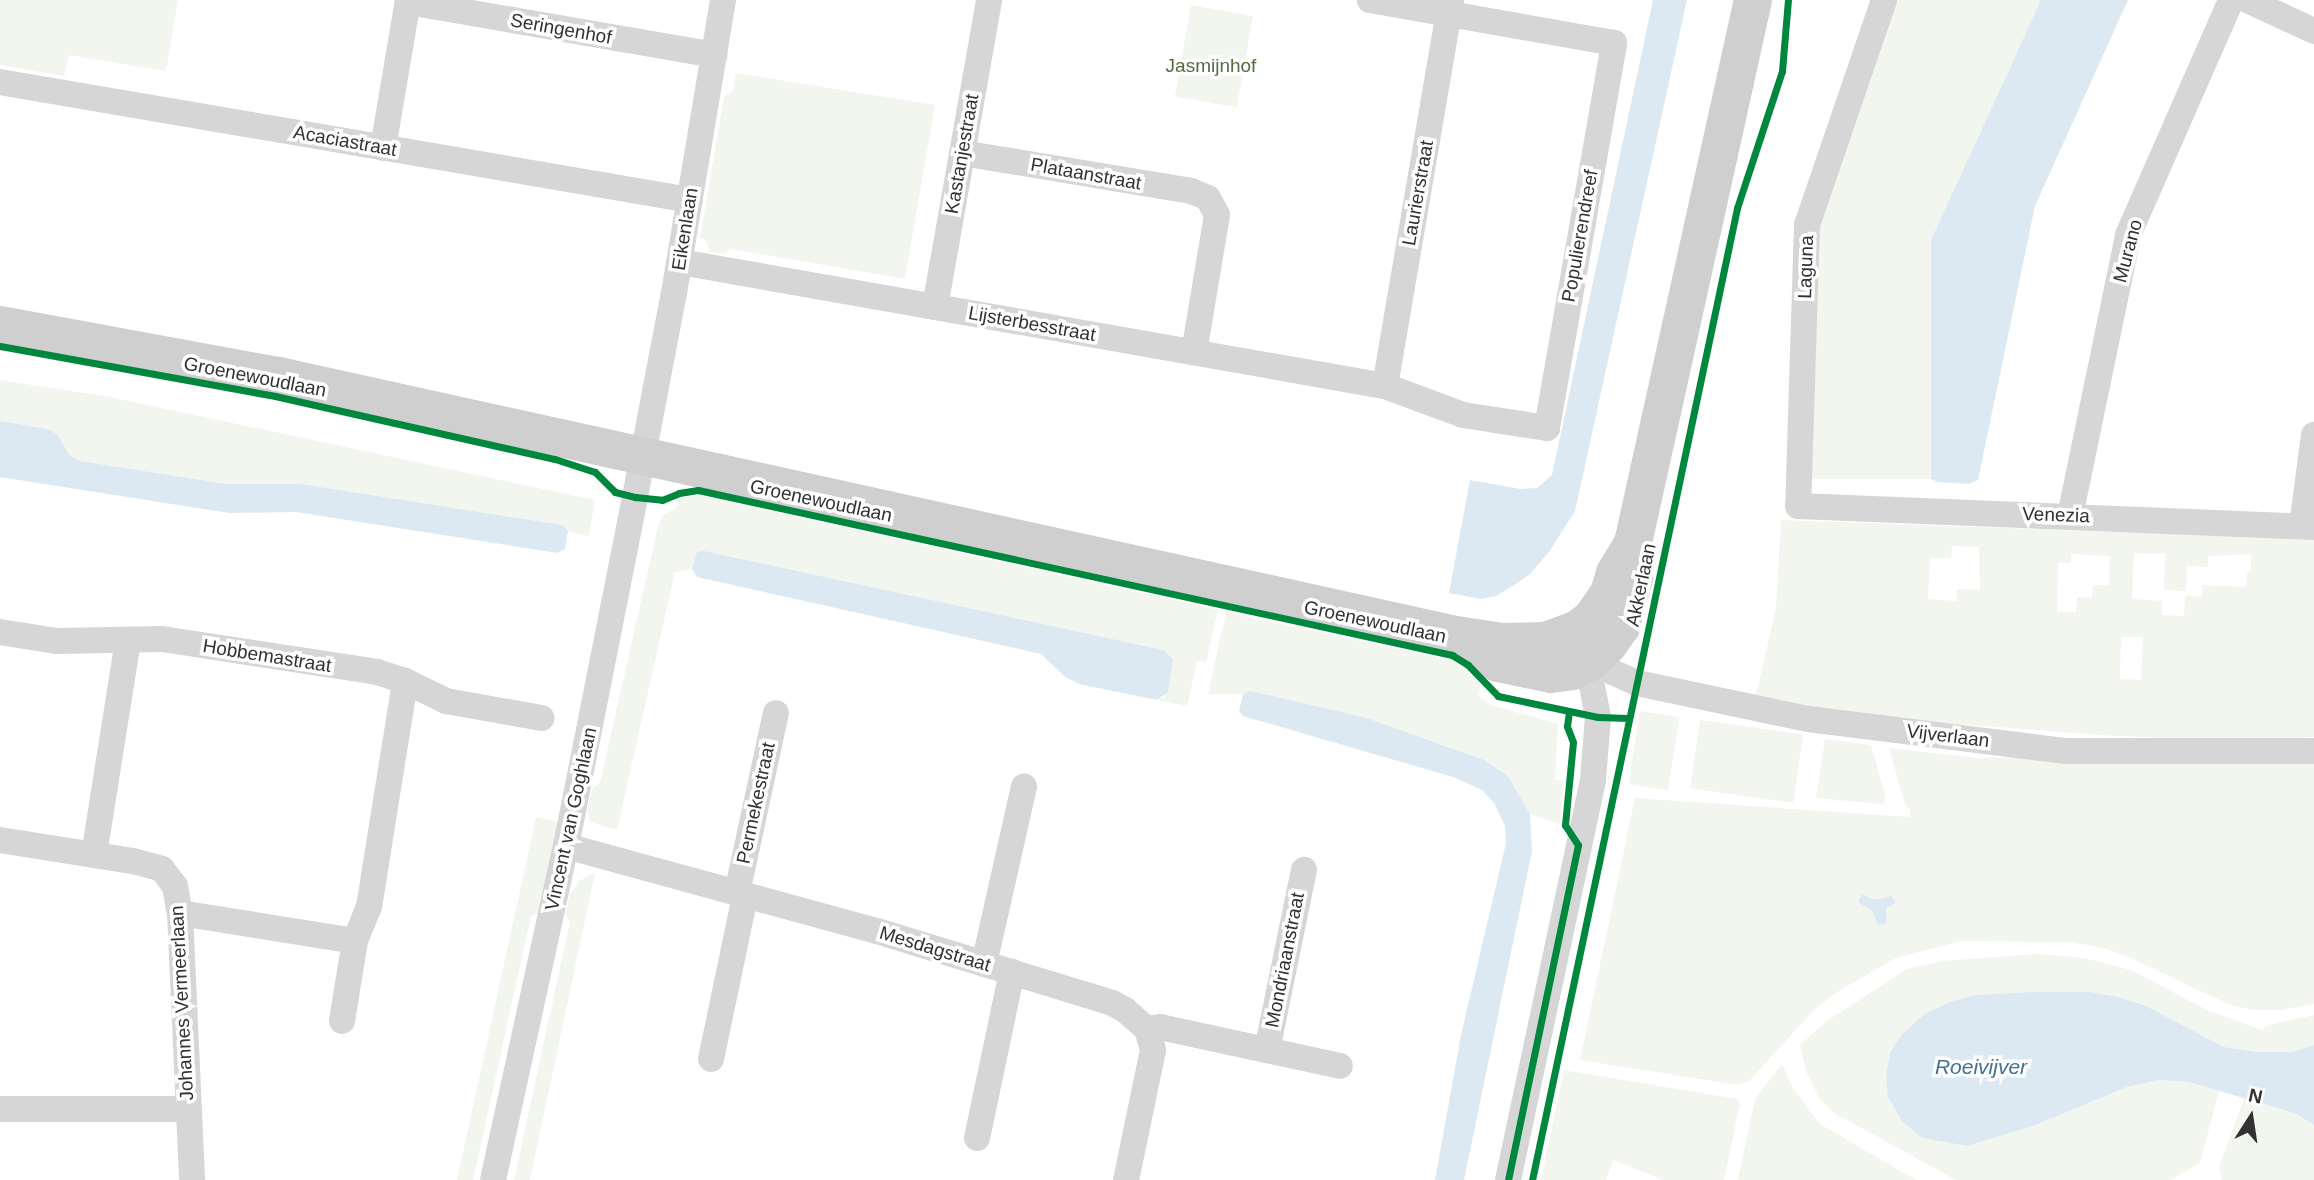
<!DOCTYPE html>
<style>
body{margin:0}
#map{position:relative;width:2314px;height:1180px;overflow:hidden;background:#fff;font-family:Helvetica,sans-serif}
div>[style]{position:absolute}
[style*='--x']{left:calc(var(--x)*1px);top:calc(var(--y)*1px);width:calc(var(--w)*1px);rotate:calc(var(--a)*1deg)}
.green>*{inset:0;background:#f2f6ee;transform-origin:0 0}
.water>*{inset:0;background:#dde9f2}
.street>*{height:26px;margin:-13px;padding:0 13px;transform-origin:13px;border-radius:13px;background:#d6d6d6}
.secondary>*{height:38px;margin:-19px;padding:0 19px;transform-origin:19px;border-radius:19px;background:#cfcfcf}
.cycleway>*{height:7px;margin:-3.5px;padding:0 3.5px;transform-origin:3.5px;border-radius:3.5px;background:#00873e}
span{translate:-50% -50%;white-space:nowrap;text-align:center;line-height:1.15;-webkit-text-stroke:7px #fff;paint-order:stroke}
.street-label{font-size:19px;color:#323232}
.park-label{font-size:19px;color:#536d3f}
.water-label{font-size:21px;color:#407093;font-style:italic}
.north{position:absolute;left:2216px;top:1082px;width:70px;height:70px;-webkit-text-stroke:5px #fff;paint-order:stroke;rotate:12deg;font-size:19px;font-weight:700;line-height:28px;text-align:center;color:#323232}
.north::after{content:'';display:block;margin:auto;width:24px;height:32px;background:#323232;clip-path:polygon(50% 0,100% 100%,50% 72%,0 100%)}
</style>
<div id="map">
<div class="green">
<div style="clip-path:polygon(0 0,178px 0,166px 71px,69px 55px,64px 76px,0 65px)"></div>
<div style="clip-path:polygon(1897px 0,2041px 0,1931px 240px,1931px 479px,1808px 479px,1819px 227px)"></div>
<div style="left:1191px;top:5px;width:63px;height:93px;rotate:10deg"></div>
<div style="clip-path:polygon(736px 73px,935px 105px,905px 279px,731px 249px,724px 254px,710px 252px,705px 239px,700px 238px,724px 96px,733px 91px)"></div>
<div style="clip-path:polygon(0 380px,110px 397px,595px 500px,589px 536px,568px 531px,563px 525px,301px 484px,227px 484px,80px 461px,70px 456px,57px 434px,48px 429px,0 421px)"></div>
<div style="clip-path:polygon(699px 495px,1218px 610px,1206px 662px,1197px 661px,1187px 706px,1157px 700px,1164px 697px,1163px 650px,698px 552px,692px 569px,675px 572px,617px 830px,590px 822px,587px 809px,592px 789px,600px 783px,658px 526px,663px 515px,677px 507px,678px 498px)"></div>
<div style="clip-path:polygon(evenodd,1781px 520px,2314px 539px,2314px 737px,2230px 740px,2117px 736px,1861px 717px,1756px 695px,1776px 608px,1781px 520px,1952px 546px,1979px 547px,1980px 590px,1957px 589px,1956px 601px,1928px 599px,1930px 558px,1951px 558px,1952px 546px,1781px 520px,2134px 553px,2165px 554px,2164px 590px,2186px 591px,2187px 566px,2208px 567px,2208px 556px,2251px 554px,2251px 572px,2247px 572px,2246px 587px,2202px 585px,2202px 597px,2185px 596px,2184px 616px,2162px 615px,2162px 601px,2132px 599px,2134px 553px,1781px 520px,2071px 554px,2110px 556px,2109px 585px,2093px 585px,2092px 598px,2077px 597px,2076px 612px,2057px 612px,2058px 563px,2071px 563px,2071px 554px,1781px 520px,2121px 637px,2143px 637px,2141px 680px,2120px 679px,2121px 637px)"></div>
<div style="clip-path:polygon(1226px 612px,1454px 661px,1481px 685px,1479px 696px,1491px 705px,1558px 724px,1555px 780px,1564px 781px,1560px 824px,1530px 814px,1508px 776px,1484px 760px,1454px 749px,1367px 718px,1250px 692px,1243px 694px,1208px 694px)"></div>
<div style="left:1640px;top:711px;width:40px;height:74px;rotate:9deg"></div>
<div style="left:1700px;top:720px;width:104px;height:69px;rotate:8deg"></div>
<div style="clip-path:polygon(1825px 739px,1871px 745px,1886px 798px,1883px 804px,1816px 798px)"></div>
<div style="clip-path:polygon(1889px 748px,1978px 758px,2057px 756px,2314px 761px,2314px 1004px,2281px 1010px,2253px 1010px,2230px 1005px,2131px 958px,2104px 948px,2071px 942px,1962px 941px,1896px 958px,1837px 992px,1813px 1011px,1749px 1081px,1738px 1085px,1580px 1060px,1635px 798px,1910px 817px,1910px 809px,1905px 805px)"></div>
<div style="clip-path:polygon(536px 817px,560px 822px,542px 912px,531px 916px,473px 1180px,457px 1180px)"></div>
<div style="clip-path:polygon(595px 873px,530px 1180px,514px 1180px,570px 922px,565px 914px,570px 894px,579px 881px)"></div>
<div style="clip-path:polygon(2037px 954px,2084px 958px,2131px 970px,2209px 1011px,2262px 1030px,2268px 1025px,2314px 1015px,2314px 1045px,2292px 1052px,2257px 1052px,2224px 1047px,2146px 1006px,2091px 992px,1975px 995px,1950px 1002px,1888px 1097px,1902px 1121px,1922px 1138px,1967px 1146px,2033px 1126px,2127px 1087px,2159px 1080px,2189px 1082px,2219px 1091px,2200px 1163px,2170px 1180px,1956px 1180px,1834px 1113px,1818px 1097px,1807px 1074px,1800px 1045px,1827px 1021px,1907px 969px,1943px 961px)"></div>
<div style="clip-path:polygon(1782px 1064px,1793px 1088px,1820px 1124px,1916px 1180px,1738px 1180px,1755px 1099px)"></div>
<div style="clip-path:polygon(1564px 1070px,1737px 1099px,1740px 1104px,1724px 1180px,1663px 1180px,1613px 1160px,1606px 1180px,1541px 1180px)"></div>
<div style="clip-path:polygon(2244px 1099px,2294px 1113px,2314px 1125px,2314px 1180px,2222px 1180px,2219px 1167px)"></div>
</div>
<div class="water">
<div style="clip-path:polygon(1653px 0,1687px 0,1575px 511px,1549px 552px,1530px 574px,1516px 584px,1496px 596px,1481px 599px,1449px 593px,1470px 480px,1521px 489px,1537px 488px,1552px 475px)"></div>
<div style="clip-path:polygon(2041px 0,2128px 0,2035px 206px,1978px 480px,1969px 484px,1938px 482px,1931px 479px,1931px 240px)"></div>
<div style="clip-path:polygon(0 421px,48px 429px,57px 434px,70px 456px,80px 461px,227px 484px,301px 484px,563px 525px,568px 531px,565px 549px,557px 553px,296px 512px,229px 513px,0 477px)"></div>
<div style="clip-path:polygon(704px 551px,1163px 650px,1173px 659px,1168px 692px,1157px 700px,1079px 684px,1064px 676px,1041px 654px,697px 577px,692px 569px,697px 552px)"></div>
<div style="clip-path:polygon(1250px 691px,1367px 718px,1484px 760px,1508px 776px,1530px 814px,1532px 851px,1464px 1180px,1435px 1180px,1461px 1035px,1506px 843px,1505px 826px,1494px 803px,1482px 790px,1453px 777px,1243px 716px,1239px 711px,1243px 694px)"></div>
<div style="clip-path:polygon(1862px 894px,1874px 900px,1892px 896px,1896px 903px,1886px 909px,1887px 923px,1878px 925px,1872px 911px,1858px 902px)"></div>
<div style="clip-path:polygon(2033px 992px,2091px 992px,2118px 997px,2146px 1006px,2224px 1047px,2257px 1052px,2292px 1052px,2314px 1045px,2314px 1125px,2294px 1113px,2189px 1082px,2159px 1080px,2127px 1087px,2033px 1126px,1967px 1146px,1922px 1138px,1902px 1121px,1888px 1097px,1886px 1076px,1890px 1053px,1902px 1034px,1926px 1013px,1950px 1002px,1975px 995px)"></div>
</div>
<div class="street">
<div style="--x:1884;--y:0;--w:238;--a:108.9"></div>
<div style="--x:1807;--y:225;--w:281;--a:91.8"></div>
<div style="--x:1798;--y:506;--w:516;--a:2.33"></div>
<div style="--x:2247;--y:0;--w:74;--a:24.8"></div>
<div style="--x:408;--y:2;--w:311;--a:9.8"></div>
<div style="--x:0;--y:82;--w:700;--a:9.7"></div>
<div style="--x:383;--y:148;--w:150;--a:-80.4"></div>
<div style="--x:962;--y:153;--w:232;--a:9.4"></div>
<div style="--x:1191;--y:191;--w:18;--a:22"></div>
<div style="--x:1208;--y:198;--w:19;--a:62"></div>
<div style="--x:1217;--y:215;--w:139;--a:99.5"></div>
<div style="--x:680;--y:262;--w:716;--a:9.98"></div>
<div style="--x:1385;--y:386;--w:83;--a:20.4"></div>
<div style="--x:1463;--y:415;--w:85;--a:8.8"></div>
<div style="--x:1547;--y:428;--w:391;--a:-80.1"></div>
<div style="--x:1614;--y:43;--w:248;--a:-170"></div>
<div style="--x:935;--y:307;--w:312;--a:-80"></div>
<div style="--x:1385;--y:386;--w:392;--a:-80.3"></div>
<div style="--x:2070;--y:516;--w:287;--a:-78.3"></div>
<div style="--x:2128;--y:235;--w:257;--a:-66.3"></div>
<div style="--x:2302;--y:526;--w:92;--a:-82.5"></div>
<div style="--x:0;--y:632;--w:58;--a:9"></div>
<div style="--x:57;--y:641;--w:105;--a:-1.1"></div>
<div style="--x:162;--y:639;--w:218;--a:8.7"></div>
<div style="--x:377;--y:672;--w:29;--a:18"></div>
<div style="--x:405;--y:681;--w:46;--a:26"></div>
<div style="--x:446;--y:701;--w:97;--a:10.1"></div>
<div style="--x:1590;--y:662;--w:51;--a:24.1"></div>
<div style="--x:1637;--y:683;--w:175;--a:11.9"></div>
<div style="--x:1808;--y:719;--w:260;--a:7.1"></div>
<div style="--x:2066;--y:751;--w:248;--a:0"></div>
<div style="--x:0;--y:840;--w:135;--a:9"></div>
<div style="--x:133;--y:861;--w:30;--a:15"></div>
<div style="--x:162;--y:869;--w:21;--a:53"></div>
<div style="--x:175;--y:886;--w:27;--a:80"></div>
<div style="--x:180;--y:913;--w:267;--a:87.4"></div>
<div style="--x:566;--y:846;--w:322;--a:15.3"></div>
<div style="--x:877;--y:931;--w:246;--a:17"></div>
<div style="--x:1112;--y:1003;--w:15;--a:28"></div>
<div style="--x:1125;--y:1010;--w:29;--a:41"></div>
<div style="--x:1147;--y:1029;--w:22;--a:74"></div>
<div style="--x:1153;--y:1050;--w:133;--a:101.7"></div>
<div style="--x:94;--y:855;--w:218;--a:-81"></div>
<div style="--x:737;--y:893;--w:184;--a:-77.8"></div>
<div style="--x:180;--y:913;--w:177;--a:9.1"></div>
<div style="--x:984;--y:964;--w:182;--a:-77.3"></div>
<div style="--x:342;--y:1021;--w:81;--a:-80.8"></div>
<div style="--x:355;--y:941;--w:37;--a:-68"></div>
<div style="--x:369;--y:907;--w:229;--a:-80.9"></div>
<div style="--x:1147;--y:1029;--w:13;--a:-9"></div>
<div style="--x:1160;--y:1027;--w:184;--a:12.2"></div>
<div style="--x:1267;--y:1050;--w:184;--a:-78.4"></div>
<div style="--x:711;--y:1059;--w:167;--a:-78.2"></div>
<div style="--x:0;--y:1109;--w:187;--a:0"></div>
<div style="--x:977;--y:1138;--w:170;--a:-78.1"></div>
<div style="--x:493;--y:1180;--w:342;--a:-77.7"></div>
<div style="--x:566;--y:846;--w:356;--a:-78.8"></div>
<div style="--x:635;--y:497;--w:208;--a:-79.2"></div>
<div style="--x:674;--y:293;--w:297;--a:-80.5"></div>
<div style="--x:1508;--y:1180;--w:409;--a:-78"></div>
<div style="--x:1593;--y:780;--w:63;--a:-85.5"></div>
<div style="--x:1598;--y:717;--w:68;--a:-101"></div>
</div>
<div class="secondary">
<div style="--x:0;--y:325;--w:284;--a:10.4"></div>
<div style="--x:279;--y:376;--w:1205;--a:12.41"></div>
<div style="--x:1456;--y:635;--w:47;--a:8.7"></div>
<div style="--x:1502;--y:642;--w:43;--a:-1.3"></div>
<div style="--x:1545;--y:641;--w:35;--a:-20"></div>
<div style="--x:1578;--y:629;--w:16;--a:-38"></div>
<div style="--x:1591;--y:619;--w:32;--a:-55"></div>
<div style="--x:1609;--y:593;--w:21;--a:-73"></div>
<div style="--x:1615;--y:573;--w:35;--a:-59"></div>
<div style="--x:1475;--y:648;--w:27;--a:33"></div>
<div style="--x:1498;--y:663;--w:54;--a:11.7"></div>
<div style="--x:1551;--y:674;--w:21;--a:-8"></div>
<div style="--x:1572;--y:671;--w:20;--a:-27"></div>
<div style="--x:1590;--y:662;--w:25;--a:-43"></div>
<div style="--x:1608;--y:645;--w:22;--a:-54"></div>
<div style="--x:1621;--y:627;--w:51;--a:-75.1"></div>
<div style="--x:1634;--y:578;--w:35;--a:-92"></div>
<div style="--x:1633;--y:543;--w:556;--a:-77.54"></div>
</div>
<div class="cycleway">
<div style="--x:0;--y:346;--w:280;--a:10.3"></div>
<div style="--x:275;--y:396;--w:287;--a:12.7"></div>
<div style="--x:555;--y:459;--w:42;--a:18"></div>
<div style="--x:595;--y:472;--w:28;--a:45"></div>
<div style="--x:615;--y:492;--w:21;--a:14"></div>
<div style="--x:635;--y:497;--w:27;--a:6"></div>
<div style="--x:662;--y:500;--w:18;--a:-22"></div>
<div style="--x:679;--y:493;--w:19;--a:-9"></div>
<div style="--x:698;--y:490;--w:772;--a:12.34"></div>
<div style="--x:1452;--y:655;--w:19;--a:32"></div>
<div style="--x:1468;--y:665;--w:43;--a:45.9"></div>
<div style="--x:1498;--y:696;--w:102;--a:11.9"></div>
<div style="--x:1598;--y:717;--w:31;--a:2"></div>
<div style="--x:1508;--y:1180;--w:342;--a:-78.2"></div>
<div style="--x:1578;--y:845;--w:24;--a:-123"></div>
<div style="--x:1565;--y:825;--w:83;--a:-84.5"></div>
<div style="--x:1573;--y:742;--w:17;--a:-111"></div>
<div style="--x:1567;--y:726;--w:14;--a:-82"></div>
<div style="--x:1532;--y:1180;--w:993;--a:-78.09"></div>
<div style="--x:1737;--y:208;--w:144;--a:-71.8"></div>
<div style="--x:1782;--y:71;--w:71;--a:-85.2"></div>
</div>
<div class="street-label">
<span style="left:561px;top:29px;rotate:10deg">Seringenhof</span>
<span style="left:345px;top:141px;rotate:10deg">Acaciastraat</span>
<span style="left:962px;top:154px;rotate:-80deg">Kastanjestraat</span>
<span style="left:1086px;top:174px;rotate:10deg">Plataanstraat</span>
<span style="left:1418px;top:193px;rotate:-80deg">Laurierstraat</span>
<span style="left:685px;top:229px;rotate:-81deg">Eikenlaan</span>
<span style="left:1580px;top:236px;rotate:-80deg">Populierendreef</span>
<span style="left:2128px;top:251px;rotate:-75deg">Murano</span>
<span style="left:1806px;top:267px;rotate:-88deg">Laguna</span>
<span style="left:1032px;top:324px;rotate:10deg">Lijsterbesstraat</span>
<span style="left:255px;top:377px;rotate:11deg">Groenewoudlaan</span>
<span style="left:821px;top:501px;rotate:12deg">Groenewoudlaan</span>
<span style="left:2056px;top:515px;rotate:2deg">Venezia</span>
<span style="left:1641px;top:585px;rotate:-78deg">Akkerlaan</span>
<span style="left:1375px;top:622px;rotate:12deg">Groenewoudlaan</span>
<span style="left:267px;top:656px;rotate:9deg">Hobbemastraat</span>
<span style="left:1948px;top:736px;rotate:7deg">Vijverlaan</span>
<span style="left:756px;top:803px;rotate:-78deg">Permekestraat</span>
<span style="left:571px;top:819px;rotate:-78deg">Vincent van Goghlaan</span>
<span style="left:935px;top:949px;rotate:17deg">Mesdagstraat</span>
<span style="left:1285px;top:960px;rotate:-79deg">Mondriaanstraat</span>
<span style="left:182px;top:1003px;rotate:-93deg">Johannes Vermeerlaan</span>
</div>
<div class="park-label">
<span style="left:1211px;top:66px">Jasmijnhof</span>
</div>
<div class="water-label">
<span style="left:1981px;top:1067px">Roeivijver</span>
</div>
<div class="north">N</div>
</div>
